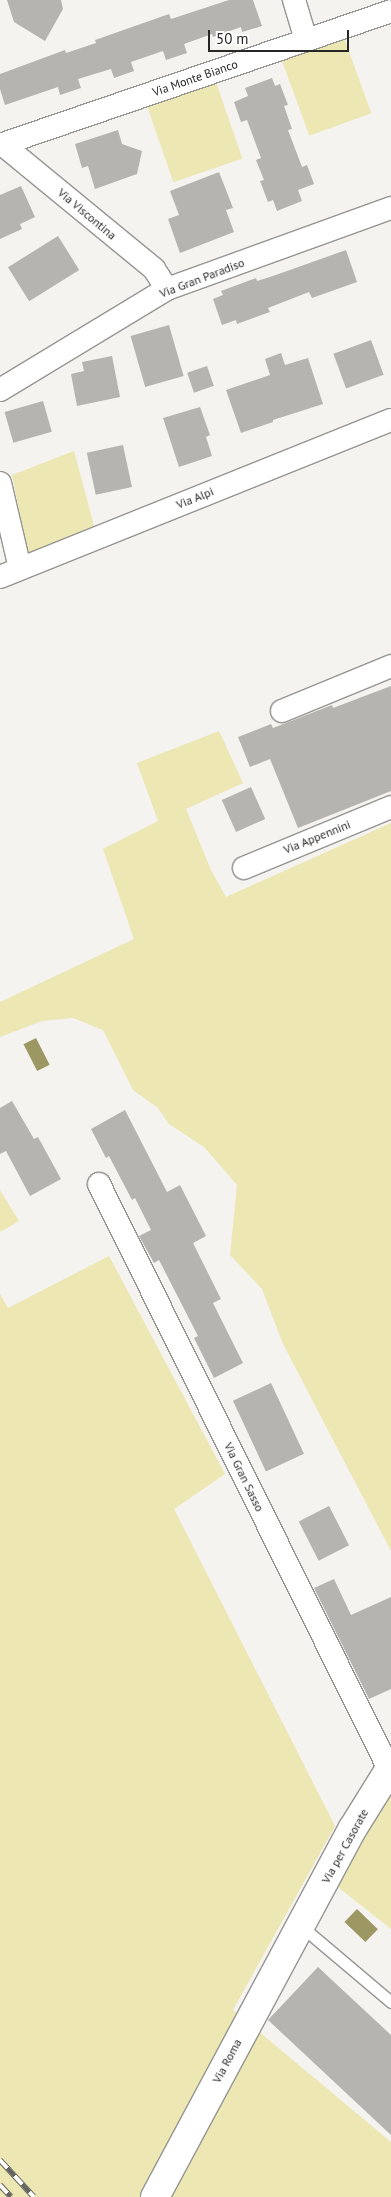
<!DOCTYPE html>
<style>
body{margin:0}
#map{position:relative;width:391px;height:2197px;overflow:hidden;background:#f4f3ef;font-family:"PT Sans",sans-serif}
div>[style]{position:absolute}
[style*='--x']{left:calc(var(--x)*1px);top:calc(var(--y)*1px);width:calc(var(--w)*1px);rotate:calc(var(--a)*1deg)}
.green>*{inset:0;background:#ece7b3;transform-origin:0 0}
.water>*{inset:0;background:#9d9863;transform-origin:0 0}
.building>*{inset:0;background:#b5b4b1;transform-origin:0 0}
.roads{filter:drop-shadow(1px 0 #969592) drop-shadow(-1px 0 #969592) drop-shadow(0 1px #969592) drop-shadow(0 -1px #969592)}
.service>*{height:11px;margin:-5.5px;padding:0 5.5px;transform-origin:5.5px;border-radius:5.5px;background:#fff}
.minor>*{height:22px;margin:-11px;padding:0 11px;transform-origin:11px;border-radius:11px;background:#fff}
.tertiary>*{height:28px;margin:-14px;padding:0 14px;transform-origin:14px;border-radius:14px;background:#fff}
.rail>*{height:5.5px;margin-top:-2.75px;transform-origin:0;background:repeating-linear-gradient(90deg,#fff 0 11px,#646462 0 22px);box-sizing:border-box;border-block:1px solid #646462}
span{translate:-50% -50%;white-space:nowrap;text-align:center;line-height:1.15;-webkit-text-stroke:4px #fff;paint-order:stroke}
.street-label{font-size:12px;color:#272726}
.scale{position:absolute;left:208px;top:30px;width:141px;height:22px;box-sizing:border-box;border:2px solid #272726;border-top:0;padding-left:6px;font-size:15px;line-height:18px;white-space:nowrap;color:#272726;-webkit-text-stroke:4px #fff;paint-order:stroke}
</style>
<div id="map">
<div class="green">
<div style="left:344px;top:38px;width:80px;height:66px;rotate:70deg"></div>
<div style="left:216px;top:82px;width:81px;height:73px;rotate:71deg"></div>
<div style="clip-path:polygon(74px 451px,94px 526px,28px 554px,12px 475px)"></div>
<div style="clip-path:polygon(219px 731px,243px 783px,186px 809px,211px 870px,226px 897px,391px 823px,391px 1551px,283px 1344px,262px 1289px,230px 1255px,237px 1185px,204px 1147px,169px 1124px,158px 1108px,133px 1090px,103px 1030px,73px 1018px,42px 1021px,0 1037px,0 1002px,134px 939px,103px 849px,158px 821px,137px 763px)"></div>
<div style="clip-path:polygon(0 1190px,19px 1221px,0 1232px)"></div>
<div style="clip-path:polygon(109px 1256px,225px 1474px,174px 1509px,335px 1826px,233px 2010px,391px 2142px,391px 2197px,0 2197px,0 1294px,8px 1308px)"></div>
<div style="clip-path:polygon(391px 1793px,391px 1929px,334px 1884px)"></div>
</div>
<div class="water">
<div style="left:36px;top:1038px;width:30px;height:14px;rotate:63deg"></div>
<div style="left:357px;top:1909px;width:29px;height:18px;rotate:44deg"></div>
</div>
<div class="building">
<div style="clip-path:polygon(7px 0,61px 0,63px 9px,45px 41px,14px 22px)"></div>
<div style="clip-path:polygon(229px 0,253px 0,262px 26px,242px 32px,241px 27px,213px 37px,212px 34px,184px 44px,187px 53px,166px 60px,163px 51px,131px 62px,134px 71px,114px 78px,111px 69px,78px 79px,81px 88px,60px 95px,58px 87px,5px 105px,0 89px,0 74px,65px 50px,66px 53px,96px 43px,95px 40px,169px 14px,171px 19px)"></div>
<div style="clip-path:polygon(272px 78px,275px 86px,280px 84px,288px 105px,284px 106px,292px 129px,288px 130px,302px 167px,307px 165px,314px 184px,298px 190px,302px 201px,277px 211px,273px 200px,268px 202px,260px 181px,264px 180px,256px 160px,261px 158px,247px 120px,241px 122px,234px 102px,248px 96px,245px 88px)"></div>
<div style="clip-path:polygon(118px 130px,122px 144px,142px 151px,137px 174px,95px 189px,88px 166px,82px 168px,75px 144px)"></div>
<div style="clip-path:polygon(219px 172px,233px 208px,226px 210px,234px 232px,180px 253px,168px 219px,179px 215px,170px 191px)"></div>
<div style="clip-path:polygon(21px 186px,35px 217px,20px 224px,22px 229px,0 239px,0 195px)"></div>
<div style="left:58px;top:236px;width:40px;height:59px;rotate:58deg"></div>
<div style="clip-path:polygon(346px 250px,357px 282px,312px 298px,309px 292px,268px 308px,270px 312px,237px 324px,236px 320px,222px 325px,213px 299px,223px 295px,221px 291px,256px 278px,257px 281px,273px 276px)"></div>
<div style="left:169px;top:325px;width:53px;height:40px;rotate:74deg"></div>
<div style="left:371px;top:340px;width:37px;height:40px;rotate:70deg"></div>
<div style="clip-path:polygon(281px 353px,285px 365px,308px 358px,323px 404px,273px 420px,273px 422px,241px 433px,226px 390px,270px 375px,265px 359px)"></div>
<div style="clip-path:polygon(112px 356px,120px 397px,77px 406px,71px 374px,84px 371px,82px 362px)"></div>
<div style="left:207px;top:366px;width:21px;height:21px;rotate:71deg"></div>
<div style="left:43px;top:401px;width:32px;height:40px;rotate:74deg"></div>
<div style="clip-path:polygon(200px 407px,210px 435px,206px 437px,212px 456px,179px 467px,163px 418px)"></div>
<div style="left:123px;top:445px;width:43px;height:37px;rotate:78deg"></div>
<div style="clip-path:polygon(391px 686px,391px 791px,298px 828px,270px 759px,250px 767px,238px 737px,271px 724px,273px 728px,332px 705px,333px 708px)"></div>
<div style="left:251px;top:787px;width:35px;height:32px;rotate:66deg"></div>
<div style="clip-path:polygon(12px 1101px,34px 1139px,38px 1137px,61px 1179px,30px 1196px,6px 1151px,0 1154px,0 1108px)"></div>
<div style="clip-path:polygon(125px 1110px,167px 1192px,180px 1185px,206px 1236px,193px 1243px,221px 1299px,213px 1303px,243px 1363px,214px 1378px,194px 1338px,198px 1336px,159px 1260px,154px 1263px,139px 1236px,151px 1230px,135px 1198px,132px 1200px,109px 1156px,106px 1158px,91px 1129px)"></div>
<div style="left:271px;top:1383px;width:78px;height:42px;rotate:65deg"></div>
<div style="left:329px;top:1506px;width:44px;height:34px;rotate:63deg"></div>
<div style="clip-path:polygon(334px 1579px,351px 1615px,391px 1597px,391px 1689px,369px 1699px,314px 1588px)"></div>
<div style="clip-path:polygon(318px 1967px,391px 2035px,391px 2135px,268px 2020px)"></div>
</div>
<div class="roads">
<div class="service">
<div style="--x:301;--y:1926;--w:118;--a:40.2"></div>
</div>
<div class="minor">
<div style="--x:294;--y:0;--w:42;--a:73.3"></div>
<div style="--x:2;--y:144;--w:197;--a:39.4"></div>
<div style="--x:154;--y:269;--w:24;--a:57"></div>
<div style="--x:0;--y:145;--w:413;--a:-18.9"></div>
<div style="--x:0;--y:390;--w:195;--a:-31.2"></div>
<div style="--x:167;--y:289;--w:238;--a:-19.9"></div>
<div style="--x:0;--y:483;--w:87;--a:76.8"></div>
<div style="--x:0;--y:577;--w:421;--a:-21.9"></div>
<div style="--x:282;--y:711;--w:118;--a:-22.4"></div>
<div style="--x:244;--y:868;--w:159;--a:-22.5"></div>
<div style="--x:99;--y:1184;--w:653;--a:63.63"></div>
</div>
<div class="tertiary">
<div style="--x:155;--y:2197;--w:419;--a:-61.8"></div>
<div style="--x:353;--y:1828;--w:72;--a:-58.1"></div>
</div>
</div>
<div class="rail">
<div style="--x:0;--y:2160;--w:50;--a:47.4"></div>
<div style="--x:0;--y:2185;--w:16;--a:47"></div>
</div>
<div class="street-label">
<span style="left:195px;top:78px;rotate:-19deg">Via Monte Bianco</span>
<span style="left:87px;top:214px;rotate:40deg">Via Viscontina</span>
<span style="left:202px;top:278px;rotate:-21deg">Via Gran Paradiso</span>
<span style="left:195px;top:498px;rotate:-22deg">Via Alpi</span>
<span style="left:317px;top:837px;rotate:-22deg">Via Appennini</span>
<span style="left:244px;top:1477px;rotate:64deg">Via Gran Sasso</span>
<span style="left:345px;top:1846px;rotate:-61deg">Via per Casorate</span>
<span style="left:227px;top:2061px;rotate:-62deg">Via Roma</span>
</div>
<div class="scale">50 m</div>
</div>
